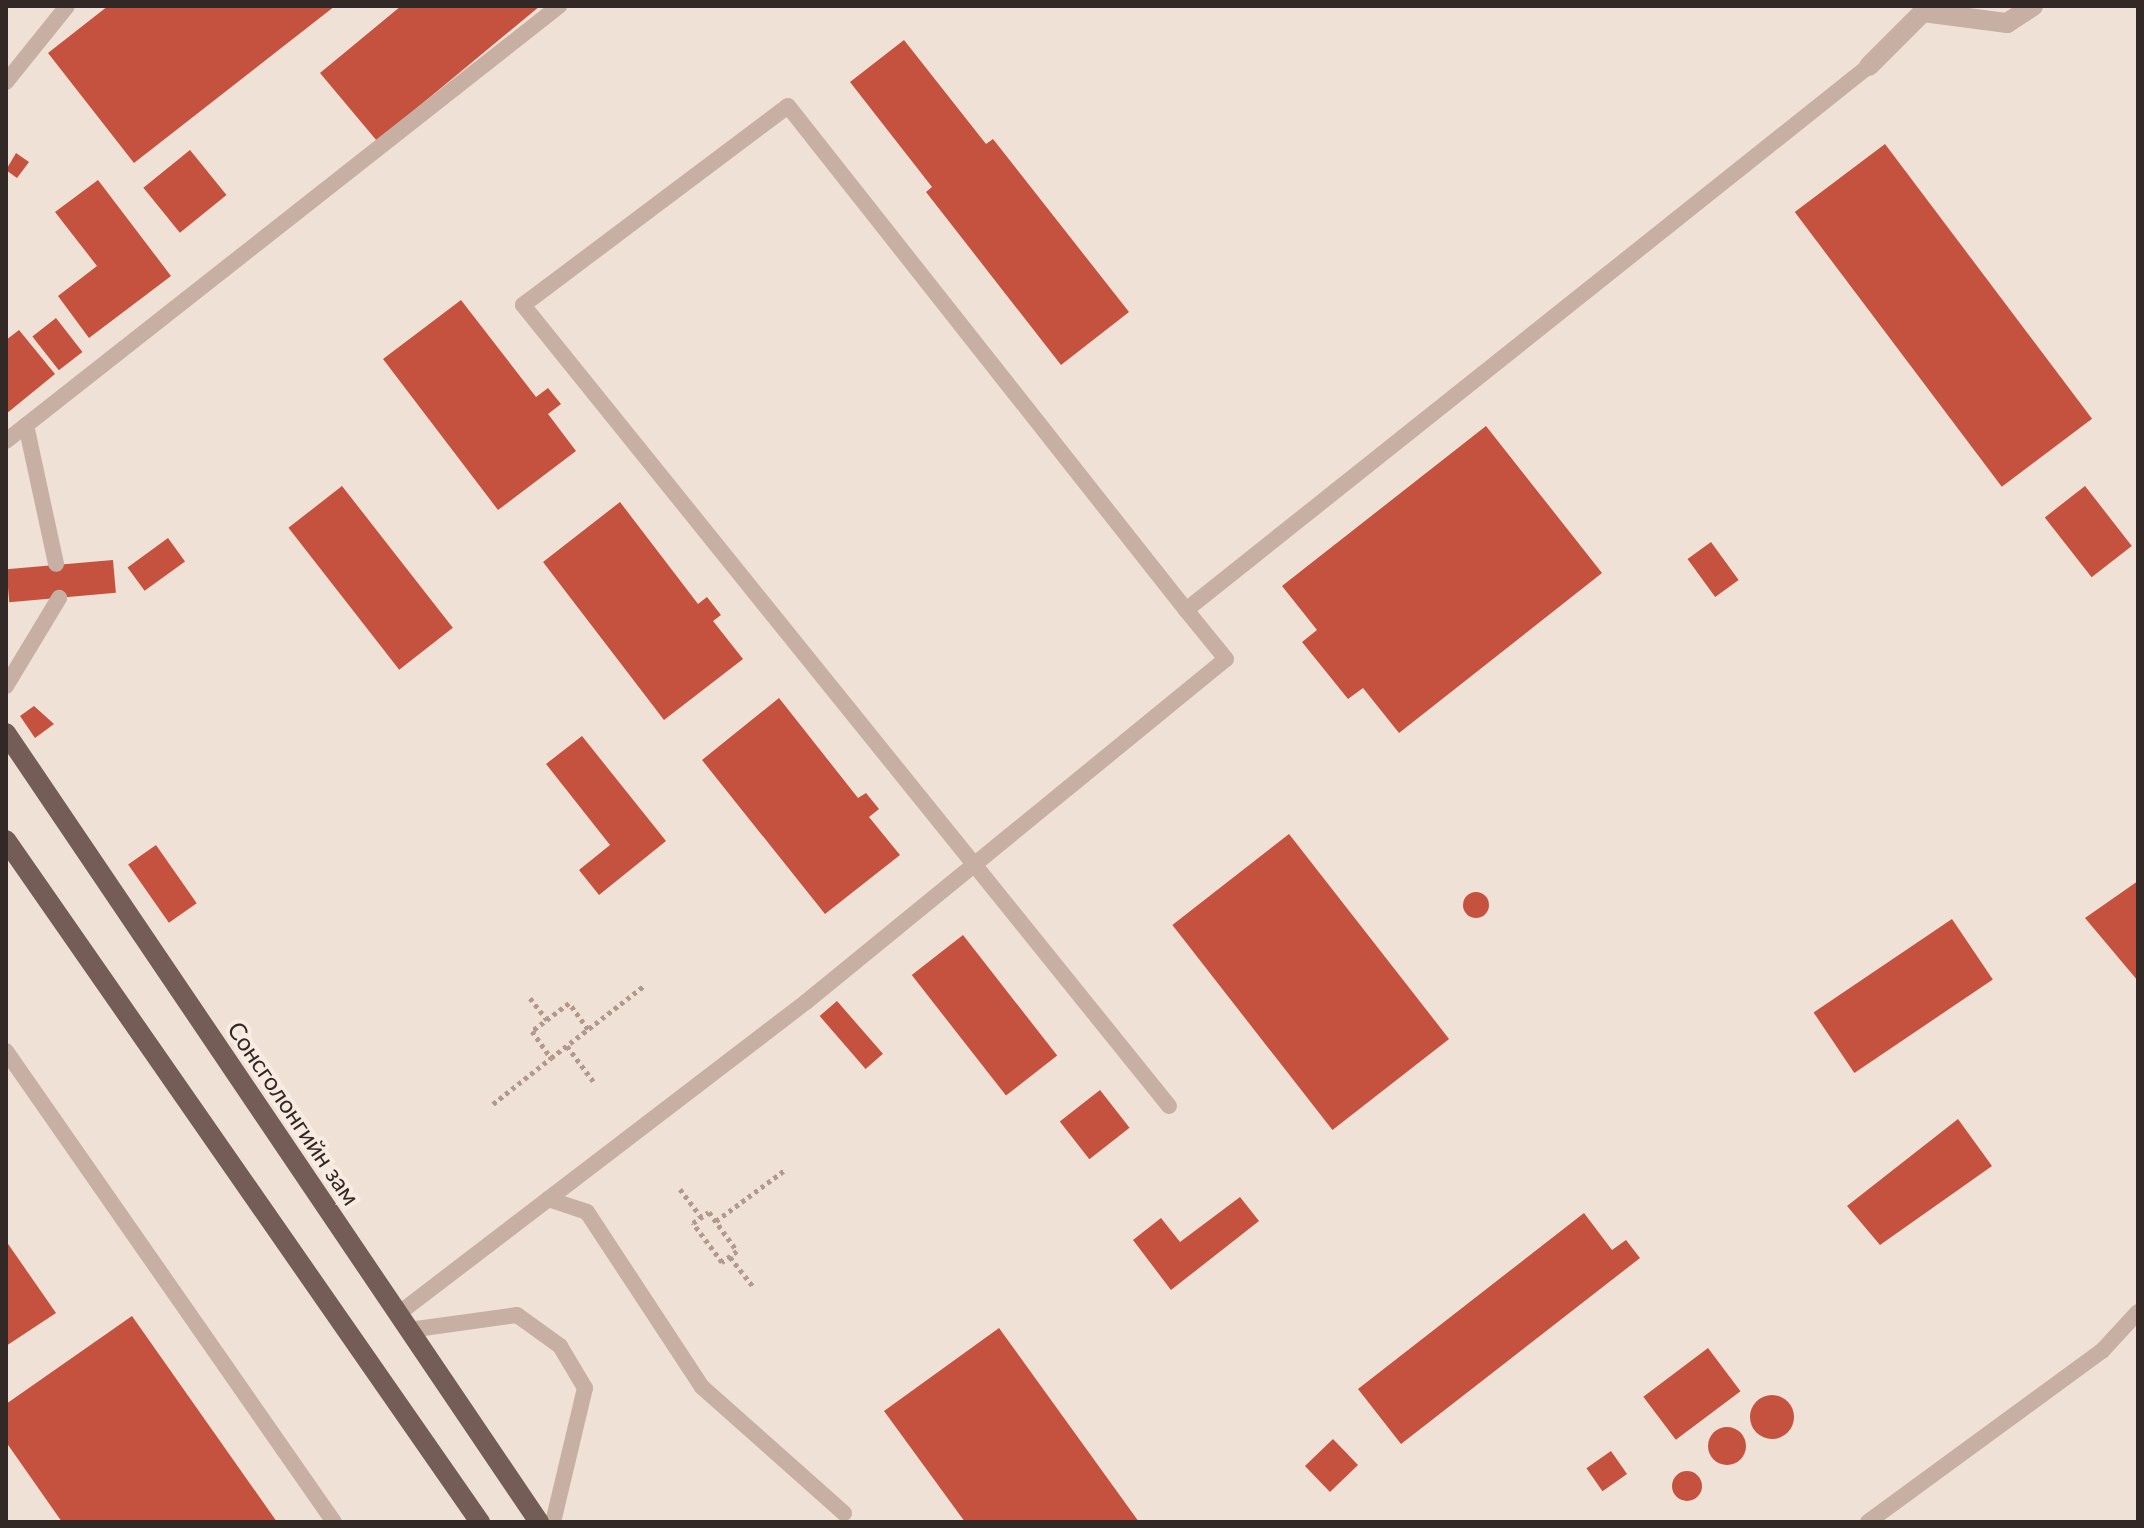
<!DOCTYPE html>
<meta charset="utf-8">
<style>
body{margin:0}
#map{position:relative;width:2144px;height:1528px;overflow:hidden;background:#f0e1d6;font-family:Lato,sans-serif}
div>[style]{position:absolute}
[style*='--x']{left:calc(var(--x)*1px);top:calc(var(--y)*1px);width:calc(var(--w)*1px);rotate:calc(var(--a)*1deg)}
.building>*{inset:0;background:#c4523f;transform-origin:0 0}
.round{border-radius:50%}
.path>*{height:5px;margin-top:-2.5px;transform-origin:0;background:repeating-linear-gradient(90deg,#b3998d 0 4px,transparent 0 8px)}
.service>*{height:16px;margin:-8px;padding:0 8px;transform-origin:8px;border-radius:8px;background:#c7b0a3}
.minor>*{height:20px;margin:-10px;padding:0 10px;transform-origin:10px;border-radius:10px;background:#c7b0a3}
.primary>*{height:20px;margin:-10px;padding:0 10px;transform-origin:10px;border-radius:10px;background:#745d56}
span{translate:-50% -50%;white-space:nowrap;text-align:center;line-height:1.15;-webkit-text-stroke:8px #f8ece2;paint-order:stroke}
.street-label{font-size:24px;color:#322825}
.frame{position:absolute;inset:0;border:8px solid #322825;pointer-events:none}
</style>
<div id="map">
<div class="building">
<div style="clip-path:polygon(108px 6px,335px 6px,134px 163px,48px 53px)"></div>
<div style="clip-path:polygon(401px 6px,540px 6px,377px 141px,320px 73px)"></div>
<div style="clip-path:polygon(904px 40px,986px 144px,993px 139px,1129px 312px,1061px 365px,926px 192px,932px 187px,850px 82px)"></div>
<div style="left:1885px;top:144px;width:344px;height:113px;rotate:53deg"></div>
<div style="left:190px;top:150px;width:58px;height:60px;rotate:51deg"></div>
<div style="clip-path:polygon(16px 153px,29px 162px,17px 178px,6px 170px)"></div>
<div style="clip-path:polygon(98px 180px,171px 276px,89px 338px,58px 296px,97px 266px,55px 212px)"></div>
<div style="clip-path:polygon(461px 300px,536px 397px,548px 388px,561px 404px,548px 414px,576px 451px,498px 510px,383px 359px)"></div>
<div style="left:56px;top:318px;width:43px;height:30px;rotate:52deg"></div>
<div style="clip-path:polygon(19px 330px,55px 374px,6px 414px,6px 340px)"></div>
<div style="clip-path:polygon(1486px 426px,1602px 573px,1399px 733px,1363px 688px,1348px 699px,1302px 642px,1317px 630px,1282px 586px)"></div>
<div style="left:342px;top:486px;width:180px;height:68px;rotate:52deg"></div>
<div style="left:2085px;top:486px;width:76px;height:51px;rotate:52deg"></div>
<div style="clip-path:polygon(620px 502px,698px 604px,707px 597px,721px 615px,713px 621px,743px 659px,664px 720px,543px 562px)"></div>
<div style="left:168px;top:538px;width:29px;height:50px;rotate:54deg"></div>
<div style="left:1711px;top:542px;width:47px;height:29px;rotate:54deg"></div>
<div style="left:113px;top:560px;width:33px;height:107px;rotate:85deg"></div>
<div style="clip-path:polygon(779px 698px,858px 798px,866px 793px,879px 809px,869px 817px,900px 855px,825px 914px,702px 760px)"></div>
<div style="clip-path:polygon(34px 706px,54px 724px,35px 738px,20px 716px)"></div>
<div style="clip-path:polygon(582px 736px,666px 841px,599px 895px,579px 870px,610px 845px,546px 764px)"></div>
<div style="left:1289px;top:834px;width:260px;height:148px;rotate:52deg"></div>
<div style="left:156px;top:845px;width:71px;height:34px;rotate:55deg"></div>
<div style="clip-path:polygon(2138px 881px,2138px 981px,2085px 918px)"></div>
<div class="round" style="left:1463px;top:892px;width:26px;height:26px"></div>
<div style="left:1952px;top:919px;width:73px;height:167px;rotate:56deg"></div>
<div style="left:963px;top:935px;width:153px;height:65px;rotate:52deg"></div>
<div style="left:837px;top:1001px;width:70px;height:23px;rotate:49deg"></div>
<div style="left:1100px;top:1090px;width:48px;height:51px;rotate:52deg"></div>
<div style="clip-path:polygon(1958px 1119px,1992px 1166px,1880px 1245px,1847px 1206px)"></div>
<div style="clip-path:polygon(1240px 1197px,1259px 1221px,1171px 1290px,1133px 1240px,1161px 1218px,1180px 1242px)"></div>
<div style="clip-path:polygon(1584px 1213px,1612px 1250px,1626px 1240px,1640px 1258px,1401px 1444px,1358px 1389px)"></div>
<div style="clip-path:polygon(6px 1241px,56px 1313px,6px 1346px)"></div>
<div style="clip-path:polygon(132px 1316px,277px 1522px,62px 1522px,6px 1442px,6px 1404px)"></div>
<div style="clip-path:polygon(999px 1328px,1139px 1522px,965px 1522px,884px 1411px)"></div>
<div style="left:1708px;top:1348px;width:54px;height:81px;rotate:53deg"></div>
<div class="round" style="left:1750px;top:1395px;width:44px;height:44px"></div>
<div class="round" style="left:1708px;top:1427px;width:38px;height:38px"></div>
<div style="left:1333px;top:1439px;width:36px;height:39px;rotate:46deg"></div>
<div style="left:1611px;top:1451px;width:28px;height:30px;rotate:55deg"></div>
<div class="round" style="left:1672px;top:1471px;width:30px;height:30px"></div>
</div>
<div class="path">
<div style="--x:530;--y:998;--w:28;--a:52"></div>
<div style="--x:588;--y:1029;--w:32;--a:-126"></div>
<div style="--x:569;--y:1003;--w:46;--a:142.9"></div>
<div style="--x:532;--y:1031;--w:33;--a:55"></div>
<div style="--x:551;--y:1058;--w:119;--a:-37.8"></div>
<div style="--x:567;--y:1046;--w:44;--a:53.4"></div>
<div style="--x:493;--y:1104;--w:74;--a:-38.4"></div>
<div style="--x:680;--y:1189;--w:35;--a:53"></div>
<div style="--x:709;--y:1212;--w:48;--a:54.3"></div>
<div style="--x:737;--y:1251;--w:19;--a:144"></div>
<div style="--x:722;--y:1262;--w:49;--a:-126.6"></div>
<div style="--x:693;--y:1223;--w:19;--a:-35"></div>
<div style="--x:716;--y:1221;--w:86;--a:-36.5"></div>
<div style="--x:730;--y:1257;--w:39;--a:52"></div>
</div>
<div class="service">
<div style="--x:6;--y:82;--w:97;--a:-51.2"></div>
<div style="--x:26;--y:425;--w:142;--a:77.8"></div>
<div style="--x:6;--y:441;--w:704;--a:-38.19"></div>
<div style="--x:6;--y:686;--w:103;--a:-58.9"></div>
<div style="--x:6;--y:1051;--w:574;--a:55.15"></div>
<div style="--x:1169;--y:1106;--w:1029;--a:-128.89"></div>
<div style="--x:523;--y:305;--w:331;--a:-36.9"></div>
<div style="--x:788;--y:106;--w:642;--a:51.7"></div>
<div style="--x:548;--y:1199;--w:41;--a:18.4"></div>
<div style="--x:587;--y:1212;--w:209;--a:56.7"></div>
<div style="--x:702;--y:1387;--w:190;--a:41.6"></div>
<div style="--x:398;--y:1314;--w:514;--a:-37.41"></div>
<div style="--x:806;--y:1002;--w:542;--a:-39.24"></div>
<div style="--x:1226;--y:659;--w:63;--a:-129.2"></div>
<div style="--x:1186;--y:610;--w:873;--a:-38.54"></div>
<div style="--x:409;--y:1330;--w:109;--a:-7.9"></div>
<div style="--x:517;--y:1315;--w:53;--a:35.8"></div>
<div style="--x:560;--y:1346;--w:49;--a:59.2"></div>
<div style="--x:585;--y:1388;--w:138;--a:103.4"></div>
<div style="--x:1868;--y:1522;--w:290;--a:-36.2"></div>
<div style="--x:2102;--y:1351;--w:53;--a:-47.3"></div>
</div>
<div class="minor">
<div style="--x:1869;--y:66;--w:76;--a:-45"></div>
<div style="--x:1923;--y:12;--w:85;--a:7.5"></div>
<div style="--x:2007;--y:23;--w:31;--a:-33"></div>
</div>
<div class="primary">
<div style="--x:6;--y:733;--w:952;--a:55.96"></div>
<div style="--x:6;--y:840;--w:831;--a:55.2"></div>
</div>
<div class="street-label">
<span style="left:294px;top:1113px;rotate:56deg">Сонсголонгийн зам</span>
</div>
<div class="frame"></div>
</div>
